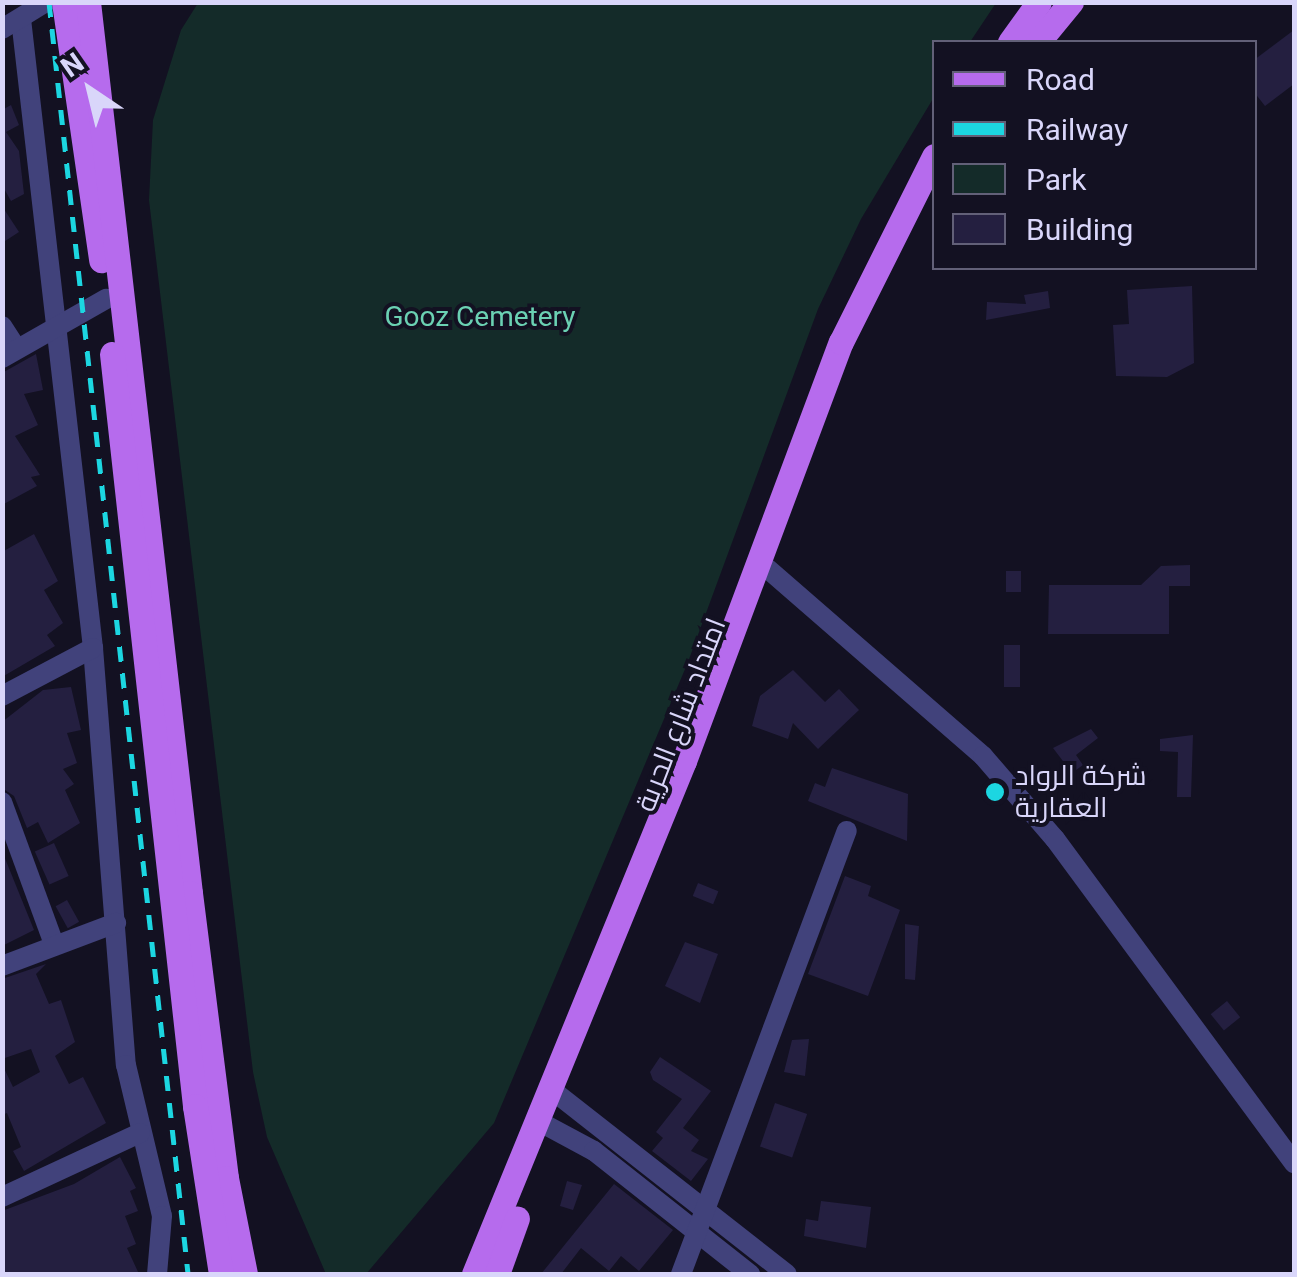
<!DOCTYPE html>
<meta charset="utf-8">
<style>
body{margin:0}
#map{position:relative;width:1297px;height:1277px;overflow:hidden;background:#131122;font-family:Roboto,Cairo,sans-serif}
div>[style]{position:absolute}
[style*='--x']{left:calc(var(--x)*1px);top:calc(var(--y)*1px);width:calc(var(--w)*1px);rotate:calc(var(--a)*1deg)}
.green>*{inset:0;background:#142b29}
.building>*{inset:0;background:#241f40;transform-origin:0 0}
.minor>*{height:20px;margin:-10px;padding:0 10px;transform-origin:10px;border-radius:10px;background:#41427b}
.major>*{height:25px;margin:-12.5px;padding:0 12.5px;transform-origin:12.5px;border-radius:12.5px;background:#b66bed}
.rail>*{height:5px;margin-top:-2.5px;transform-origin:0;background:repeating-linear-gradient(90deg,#1cd6e1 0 15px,transparent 0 27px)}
.dots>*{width:28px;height:28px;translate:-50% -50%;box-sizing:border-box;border:5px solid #131122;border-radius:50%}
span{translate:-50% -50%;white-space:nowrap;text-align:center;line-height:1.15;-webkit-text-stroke:8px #131122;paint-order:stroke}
.park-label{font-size:28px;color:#6bd1b3}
.street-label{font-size:28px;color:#d9d6fa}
.poi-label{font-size:28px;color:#d9d6fa}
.left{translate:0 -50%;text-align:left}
.frame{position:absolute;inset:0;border:5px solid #d9d6fa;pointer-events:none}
.legend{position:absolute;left:932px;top:40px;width:325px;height:230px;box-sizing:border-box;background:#131122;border:2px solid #626078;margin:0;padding:12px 18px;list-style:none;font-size:30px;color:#d9d6fa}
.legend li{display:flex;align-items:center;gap:20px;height:50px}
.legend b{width:50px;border:2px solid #626078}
.north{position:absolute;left:40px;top:40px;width:100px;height:100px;-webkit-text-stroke:8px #131122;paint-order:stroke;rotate:325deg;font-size:28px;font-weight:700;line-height:40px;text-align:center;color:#d9d6fa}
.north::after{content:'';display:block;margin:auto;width:35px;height:45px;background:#d9d6fa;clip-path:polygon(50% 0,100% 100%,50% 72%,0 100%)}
</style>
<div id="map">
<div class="green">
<div style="clip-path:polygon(198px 3px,996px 3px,970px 42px,934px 42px,934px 97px,861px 219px,818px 309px,688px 662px,494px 1123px,366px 1274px,326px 1274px,267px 1137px,253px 1072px,149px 200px,153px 120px,181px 30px)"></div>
</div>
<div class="building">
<div style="clip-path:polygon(1294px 30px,1294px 84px,1265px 106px,1254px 92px,1254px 60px)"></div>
<div style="clip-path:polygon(11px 105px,19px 125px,6px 132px,19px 151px,24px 194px,11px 201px,2px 185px,2px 110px)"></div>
<div style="clip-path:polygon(2px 206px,19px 232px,2px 243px)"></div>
<div style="clip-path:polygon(1192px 286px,1194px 363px,1167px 377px,1116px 376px,1113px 325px,1129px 324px,1127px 290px)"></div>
<div style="clip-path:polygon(1048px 291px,1050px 308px,986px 320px,987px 302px,1026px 304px,1024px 295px)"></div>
<div style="clip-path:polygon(36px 354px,43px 390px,24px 394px,38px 425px,15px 436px,40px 475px,31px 477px,37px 486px,2px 505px,2px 373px)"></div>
<div style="clip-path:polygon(34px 534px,58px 581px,44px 590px,63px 623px,47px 635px,55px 646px,2px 677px,2px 552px)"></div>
<div style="clip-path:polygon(1190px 565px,1190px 586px,1169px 586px,1169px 634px,1048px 634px,1049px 585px,1141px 585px,1161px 566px)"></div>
<div style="left:1006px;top:571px;width:15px;height:21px"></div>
<div style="left:1004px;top:645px;width:16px;height:42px"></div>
<div style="clip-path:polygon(793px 670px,825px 702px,839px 689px,859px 710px,818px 749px,793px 723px,788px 739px,752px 726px,760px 696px)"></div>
<div style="clip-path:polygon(71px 687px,81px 730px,67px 733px,77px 763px,63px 769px,74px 784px,65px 790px,80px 823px,48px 843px,38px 822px,27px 828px,14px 796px,2px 788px,2px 722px,43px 690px)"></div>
<div style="clip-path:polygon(1091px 729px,1098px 738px,1076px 755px,1083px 765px,1072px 773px,1053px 748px)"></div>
<div style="clip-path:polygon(1193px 735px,1191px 797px,1177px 797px,1178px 752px,1160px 751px,1160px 739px)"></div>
<div style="clip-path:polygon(832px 768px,908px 794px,907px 841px,808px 801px,815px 783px,825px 787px)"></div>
<div style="left:54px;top:843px;width:36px;height:21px;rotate:66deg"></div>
<div style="clip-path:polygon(2px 851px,34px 930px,2px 946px)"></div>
<div style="clip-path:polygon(845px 876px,871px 886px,868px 896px,900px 910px,868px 996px,808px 974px)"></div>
<div style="left:698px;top:883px;width:22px;height:14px;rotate:22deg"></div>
<div style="left:67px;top:900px;width:25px;height:13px;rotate:61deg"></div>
<div style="clip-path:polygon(905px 924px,919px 926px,915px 980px,905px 979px)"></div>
<div style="clip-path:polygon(685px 942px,718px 954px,700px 1003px,665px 986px)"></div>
<div style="clip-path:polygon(46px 964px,36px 974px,49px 1004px,61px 1000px,75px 1042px,55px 1056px,69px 1084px,83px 1077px,106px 1123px,24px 1171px,13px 1151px,21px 1147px,7px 1113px,2px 1115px,2px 1064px,13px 1087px,40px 1072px,31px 1049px,2px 1059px,2px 979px)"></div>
<div style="left:1227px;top:1001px;width:21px;height:21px;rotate:51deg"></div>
<div style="clip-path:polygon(809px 1039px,805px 1076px,784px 1072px,792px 1040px)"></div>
<div style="clip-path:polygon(660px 1057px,711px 1091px,683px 1128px,699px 1140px,691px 1151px,708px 1159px,691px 1181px,652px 1151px,663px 1138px,656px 1132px,682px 1099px,653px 1080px,650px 1072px)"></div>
<div style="left:775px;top:1103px;width:34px;height:46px;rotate:19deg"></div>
<div style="clip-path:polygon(120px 1157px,136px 1188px,130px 1191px,138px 1211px,125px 1216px,136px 1244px,127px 1248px,139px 1274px,2px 1274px,2px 1211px,74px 1184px)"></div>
<div style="clip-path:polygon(567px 1181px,582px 1185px,573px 1210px,560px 1206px)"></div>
<div style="clip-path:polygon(614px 1184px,673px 1230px,639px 1271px,621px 1256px,609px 1271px,581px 1248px,561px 1274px,541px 1274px)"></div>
<div style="clip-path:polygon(821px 1201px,871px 1207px,866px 1248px,804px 1236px,806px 1219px,818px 1221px)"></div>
</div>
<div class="minor">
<div style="--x:21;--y:19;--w:633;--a:83.47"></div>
<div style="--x:93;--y:648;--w:418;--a:85.5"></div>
<div style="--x:126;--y:1065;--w:155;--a:76.6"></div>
<div style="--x:162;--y:1216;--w:58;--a:94.9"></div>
<div style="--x:2;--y:29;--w:52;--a:-31.5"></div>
<div style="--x:2;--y:326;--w:27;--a:57"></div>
<div style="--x:2;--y:358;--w:120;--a:-29.6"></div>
<div style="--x:768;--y:569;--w:285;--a:41"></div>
<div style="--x:983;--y:756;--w:110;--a:49.1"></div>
<div style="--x:1055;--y:839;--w:403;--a:53.6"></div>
<div style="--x:2;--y:696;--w:103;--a:-27.8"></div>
<div style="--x:2;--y:802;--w:151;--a:69.9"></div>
<div style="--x:2;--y:966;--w:122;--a:-20.7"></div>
<div style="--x:552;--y:1090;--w:298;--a:38.1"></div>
<div style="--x:540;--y:1122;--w:61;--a:28.2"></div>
<div style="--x:594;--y:1151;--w:199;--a:38.3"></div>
<div style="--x:2;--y:1197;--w:152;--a:-24.9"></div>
<div style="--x:681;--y:1274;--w:473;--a:-69.5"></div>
</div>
<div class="major">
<div style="--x:64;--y:2;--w:261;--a:81.8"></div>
<div style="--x:88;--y:2;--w:897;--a:83.47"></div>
<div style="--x:190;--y:893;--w:287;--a:82.8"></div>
<div style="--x:226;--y:1178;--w:98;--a:78.8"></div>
<div style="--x:1010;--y:42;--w:49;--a:-54.1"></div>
<div style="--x:1038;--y:42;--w:52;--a:-50.5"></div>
<div style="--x:112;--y:354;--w:757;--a:83.7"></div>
<div style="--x:195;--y:1106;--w:170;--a:81.2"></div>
<div style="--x:474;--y:1274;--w:554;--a:-67.74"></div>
<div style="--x:684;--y:761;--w:447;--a:-69.5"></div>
<div style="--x:841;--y:342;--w:208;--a:-63.4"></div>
<div style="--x:497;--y:1274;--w:59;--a:-70.3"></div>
</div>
<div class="rail">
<div style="--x:49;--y:2;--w:1280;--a:83.76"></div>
</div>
<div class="dots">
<div style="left:995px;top:792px;background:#1cd6e1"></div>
</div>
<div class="park-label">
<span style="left:480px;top:317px">Gooz Cemetery</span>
</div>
<div class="street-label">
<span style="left:681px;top:715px;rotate:-69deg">امتداد شارع الحرية</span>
</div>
<div class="poi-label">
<span class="left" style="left:1015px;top:792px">شركة الرواد<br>العقارية</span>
</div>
<div class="frame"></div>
<ul class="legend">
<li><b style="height:12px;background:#b66bed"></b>Road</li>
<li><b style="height:12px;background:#1cd6e1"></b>Railway</li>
<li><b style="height:28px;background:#142b29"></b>Park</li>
<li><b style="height:28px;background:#241f40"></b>Building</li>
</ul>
<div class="north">N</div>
</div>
